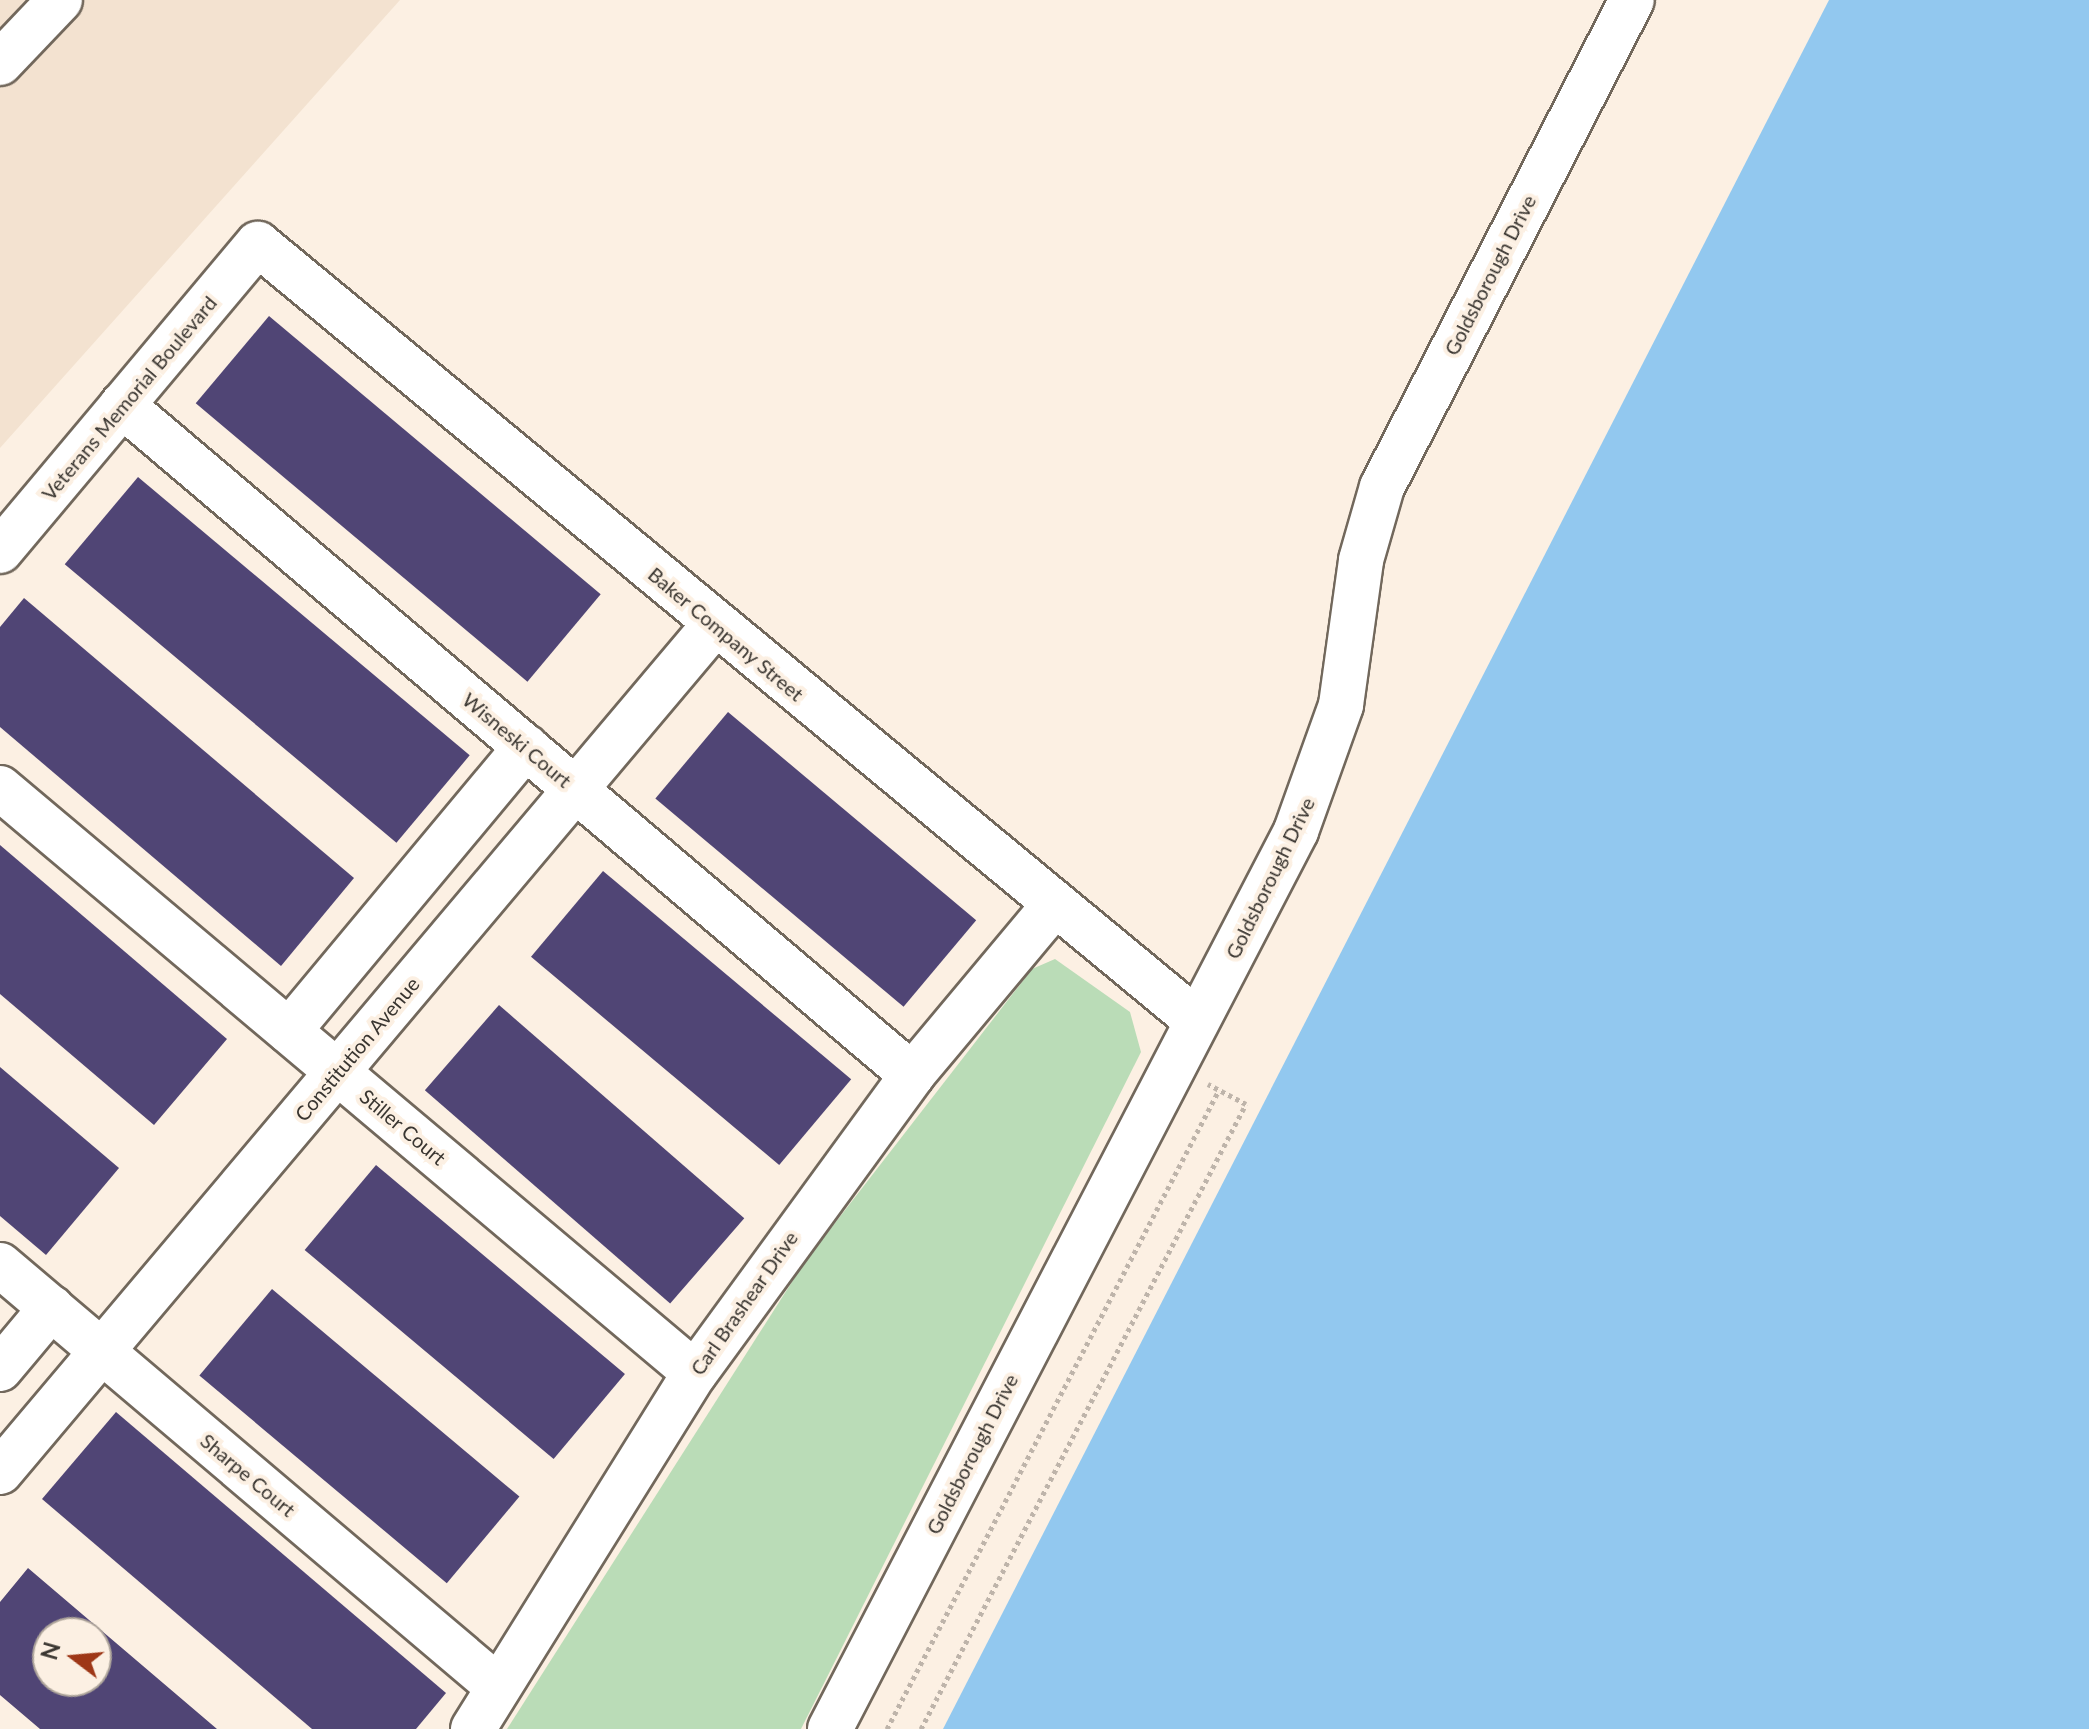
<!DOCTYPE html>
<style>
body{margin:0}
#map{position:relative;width:2089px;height:1729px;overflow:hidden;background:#fcf0e3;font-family:Lato,sans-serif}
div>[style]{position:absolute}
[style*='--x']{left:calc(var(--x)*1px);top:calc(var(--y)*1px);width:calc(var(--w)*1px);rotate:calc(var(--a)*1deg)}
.built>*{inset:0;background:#f3e2d0}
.green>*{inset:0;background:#badcb7}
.water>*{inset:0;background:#92c8ef}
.building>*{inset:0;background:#504575;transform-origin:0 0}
.path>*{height:5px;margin-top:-2.5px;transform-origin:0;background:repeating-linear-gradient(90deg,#beb4aa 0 4px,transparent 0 8px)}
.roads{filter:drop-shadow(2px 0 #72685c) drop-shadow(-2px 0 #72685c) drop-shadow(0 2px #72685c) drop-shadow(0 -2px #72685c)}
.minor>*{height:44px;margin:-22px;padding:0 22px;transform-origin:22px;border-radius:22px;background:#fff}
span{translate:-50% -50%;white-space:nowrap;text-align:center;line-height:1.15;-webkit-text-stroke:8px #fcf0e3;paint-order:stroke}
.street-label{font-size:20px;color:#393530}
.north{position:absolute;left:32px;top:1617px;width:80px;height:80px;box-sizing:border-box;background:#fcf0e3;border:2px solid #aea59b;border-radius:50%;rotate:286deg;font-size:22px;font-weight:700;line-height:32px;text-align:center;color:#393530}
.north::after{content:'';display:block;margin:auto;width:28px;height:36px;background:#9e3717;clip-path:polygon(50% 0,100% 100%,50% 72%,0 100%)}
</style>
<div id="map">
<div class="built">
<div style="clip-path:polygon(0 0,400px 0,0 448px)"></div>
</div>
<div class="green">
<div style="clip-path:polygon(1055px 959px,1130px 1012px,1141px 1052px,801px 1729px,507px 1729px,804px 1263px,1032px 969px)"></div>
</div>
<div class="water">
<div style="clip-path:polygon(1829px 0,2089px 0,2089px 1729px,943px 1729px)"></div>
</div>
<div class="building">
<div style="left:269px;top:316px;width:433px;height:114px;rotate:40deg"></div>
<div style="left:138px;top:477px;width:433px;height:114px;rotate:40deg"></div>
<div style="clip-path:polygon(24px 598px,354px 878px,281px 966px,0 727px,0 627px)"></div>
<div style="left:728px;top:712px;width:324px;height:113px;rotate:40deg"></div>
<div style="clip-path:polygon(0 845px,227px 1039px,154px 1125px,0 994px)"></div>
<div style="left:603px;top:871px;width:324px;height:112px;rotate:40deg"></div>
<div style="left:499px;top:1005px;width:325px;height:113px;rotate:41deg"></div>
<div style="clip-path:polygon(0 1067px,119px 1168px,46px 1255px,0 1216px)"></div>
<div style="left:376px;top:1165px;width:325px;height:111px;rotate:40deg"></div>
<div style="left:272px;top:1289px;width:323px;height:113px;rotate:40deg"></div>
<div style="clip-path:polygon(116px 1412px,446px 1693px,416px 1729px,312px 1729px,42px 1499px)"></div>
<div style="clip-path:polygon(evenodd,28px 1568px,217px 1729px,40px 1729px,0 1695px,0 1602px,28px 1568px,48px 1633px,96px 1633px,96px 1681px,48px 1681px,48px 1633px)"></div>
</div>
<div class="path">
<div style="--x:887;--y:1729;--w:720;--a:-62.55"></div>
<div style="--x:921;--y:1729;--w:704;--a:-62.53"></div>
<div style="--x:1246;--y:1104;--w:43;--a:-152.2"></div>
</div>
<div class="roads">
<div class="minor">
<div style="--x:0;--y:63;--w:87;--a:-46.4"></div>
<div style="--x:122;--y:405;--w:1036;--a:40.3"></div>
<div style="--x:0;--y:551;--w:401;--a:-50"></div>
<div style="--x:258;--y:244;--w:1217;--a:39.6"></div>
<div style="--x:0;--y:788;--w:908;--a:40.09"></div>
<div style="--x:289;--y:1031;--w:370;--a:-50.2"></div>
<div style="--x:0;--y:1265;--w:651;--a:40.27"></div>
<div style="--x:0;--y:1369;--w:80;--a:-50.1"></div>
<div style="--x:0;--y:1472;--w:1108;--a:-49.87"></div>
<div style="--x:473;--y:1729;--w:420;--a:-58.1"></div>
<div style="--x:695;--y:1373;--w:369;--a:-53.9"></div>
<div style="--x:912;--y:1075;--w:222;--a:-50.1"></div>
<div style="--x:830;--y:1729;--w:1012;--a:-62.57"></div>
<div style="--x:1296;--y:831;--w:134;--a:-70.3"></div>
<div style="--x:1341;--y:705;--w:146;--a:-82.1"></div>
<div style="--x:1361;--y:560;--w:76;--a:-74"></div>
<div style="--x:1382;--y:487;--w:547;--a:-62.83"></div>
</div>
</div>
<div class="street-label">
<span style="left:1490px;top:275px;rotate:-63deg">Goldsborough Drive</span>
<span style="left:129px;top:398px;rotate:-50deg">Veterans Memorial Boulevard</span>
<span style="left:726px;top:634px;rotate:40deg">Baker Company Street</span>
<span style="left:517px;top:740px;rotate:40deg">Wisneski Court</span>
<span style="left:1270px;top:878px;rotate:-64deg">Goldsborough Drive</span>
<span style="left:357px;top:1049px;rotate:-50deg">Constitution Avenue</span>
<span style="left:403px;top:1127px;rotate:40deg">Stiller Court</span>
<span style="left:744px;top:1303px;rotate:-55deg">Carl Brashear Drive</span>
<span style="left:972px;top:1454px;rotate:-63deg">Goldsborough Drive</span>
<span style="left:248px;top:1475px;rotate:40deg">Sharpe Court</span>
</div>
<div class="north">N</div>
</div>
